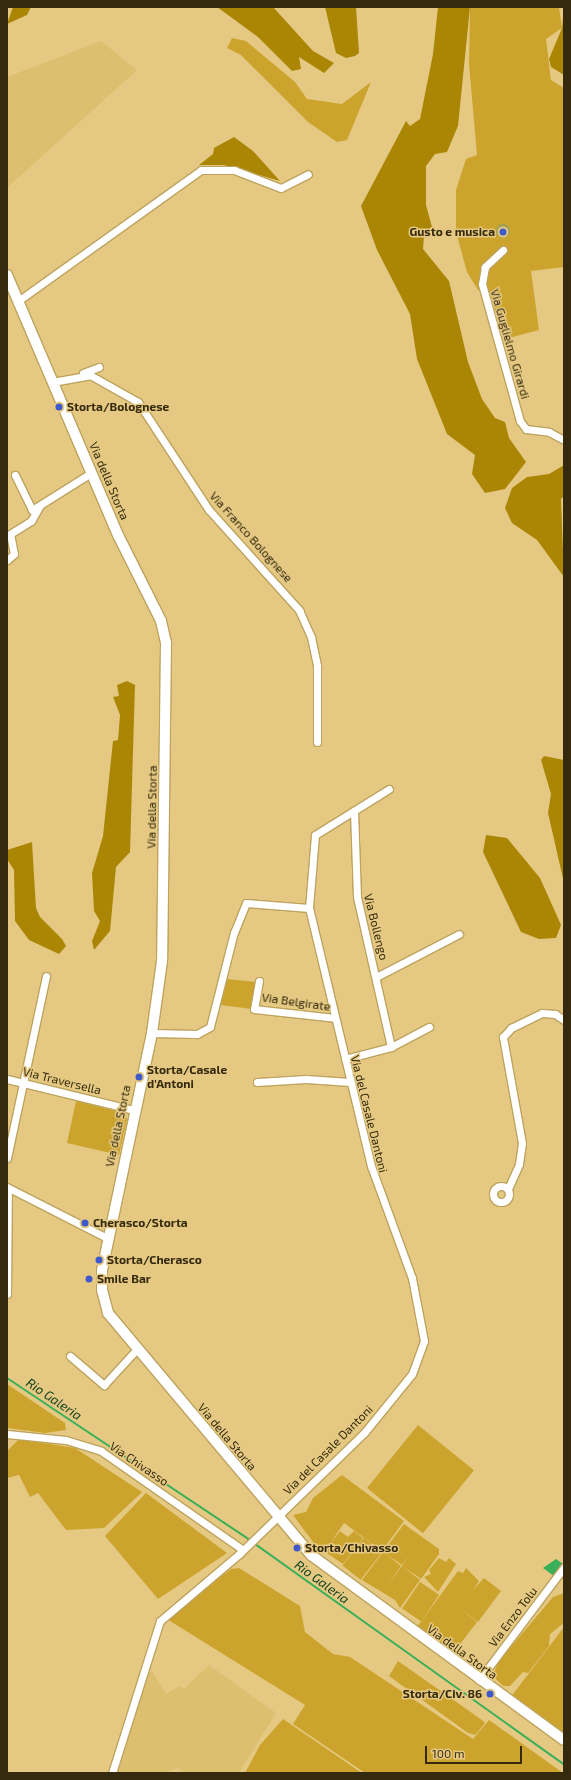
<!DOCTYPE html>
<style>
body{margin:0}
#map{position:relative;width:571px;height:1780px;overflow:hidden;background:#e5c983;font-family:"Exo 2",sans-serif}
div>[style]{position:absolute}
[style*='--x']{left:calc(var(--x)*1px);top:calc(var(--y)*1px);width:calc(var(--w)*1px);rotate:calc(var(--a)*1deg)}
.built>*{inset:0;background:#ddbf70}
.green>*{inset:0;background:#cca42d;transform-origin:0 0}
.forest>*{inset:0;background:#ab8604}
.water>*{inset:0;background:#3aaf59}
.stream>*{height:2px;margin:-1px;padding:0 1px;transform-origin:1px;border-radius:1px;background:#3aaf59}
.building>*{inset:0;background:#9f9f57}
.round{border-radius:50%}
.roads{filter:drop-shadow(1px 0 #bda35d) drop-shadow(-1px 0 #bda35d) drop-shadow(0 1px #bda35d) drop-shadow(0 -1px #bda35d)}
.minor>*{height:7px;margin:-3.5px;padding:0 3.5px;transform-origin:3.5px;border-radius:3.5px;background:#fff}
.minor>.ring{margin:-3.5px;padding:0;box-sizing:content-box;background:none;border:7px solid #fff;border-radius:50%}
.secondary>*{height:10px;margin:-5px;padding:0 5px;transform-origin:5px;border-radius:5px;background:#fff}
.dots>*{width:11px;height:11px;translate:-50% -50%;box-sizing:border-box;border:2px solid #e5c983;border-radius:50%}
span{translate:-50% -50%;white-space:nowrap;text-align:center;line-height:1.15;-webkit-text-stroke:3px #e5c983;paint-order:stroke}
.poi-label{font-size:12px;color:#352a0d;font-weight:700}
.right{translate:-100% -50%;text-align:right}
.left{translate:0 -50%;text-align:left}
.street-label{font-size:12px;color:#352a0d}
.water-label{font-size:13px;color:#14411f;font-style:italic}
.frame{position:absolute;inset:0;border:8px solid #352a0d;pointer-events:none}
.scale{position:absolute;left:425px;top:1746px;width:97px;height:18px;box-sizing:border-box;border:2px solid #352a0d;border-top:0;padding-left:5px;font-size:12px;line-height:14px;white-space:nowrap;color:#352a0d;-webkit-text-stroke:3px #e5c983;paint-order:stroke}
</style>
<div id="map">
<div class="built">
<div style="clip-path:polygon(101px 41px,137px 70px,7px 188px,7px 77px)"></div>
<div style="clip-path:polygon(209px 1665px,276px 1713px,239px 1773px,184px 1773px,178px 1768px,165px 1773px,116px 1773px,146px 1675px,152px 1671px,166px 1694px,179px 1686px,184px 1689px)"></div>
</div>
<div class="green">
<div style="clip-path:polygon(470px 7px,559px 7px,562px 28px,546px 39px,551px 80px,564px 88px,564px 267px,531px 271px,539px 330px,505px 339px,489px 292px,478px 290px,467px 272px,456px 232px,456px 190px,466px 159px,477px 155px,469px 64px)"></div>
<div style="clip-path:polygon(232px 38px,246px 41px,295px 82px,307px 99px,342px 104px,371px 82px,347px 140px,337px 142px,308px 122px,241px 55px,227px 48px)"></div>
<div style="clip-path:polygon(227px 979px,256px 982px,252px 1009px,220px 1005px)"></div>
<div style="clip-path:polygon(76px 1101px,124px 1113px,127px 1119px,119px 1155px,67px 1143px)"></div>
<div style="clip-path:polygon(7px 1384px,65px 1423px,66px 1430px,45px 1433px,7px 1428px)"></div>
<div style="left:418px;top:1425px;width:72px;height:81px;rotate:39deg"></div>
<div style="clip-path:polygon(19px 1439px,75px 1448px,142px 1492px,104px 1528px,66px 1530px,38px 1493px,30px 1497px,19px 1475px,7px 1478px,7px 1451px)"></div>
<div style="clip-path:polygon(342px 1475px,404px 1521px,382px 1551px,344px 1523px,329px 1545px,340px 1531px,348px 1537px,354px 1531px,363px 1538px,343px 1564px,316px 1546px,293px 1515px,306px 1512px,313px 1498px)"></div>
<div style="clip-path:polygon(146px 1493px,227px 1553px,158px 1599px,105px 1536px)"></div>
<div style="clip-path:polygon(404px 1524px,439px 1549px,439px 1554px,421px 1579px,402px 1566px,410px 1555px,402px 1565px,386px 1554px,401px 1566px,388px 1584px,402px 1566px,420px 1580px,400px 1608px,395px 1600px,362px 1580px)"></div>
<div style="left:364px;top:1538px;width:23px;height:35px;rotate:38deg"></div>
<div style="clip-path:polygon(439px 1558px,446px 1562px,449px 1558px,456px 1564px,438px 1592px,424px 1577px,431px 1574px,429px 1570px)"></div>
<div style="clip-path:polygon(239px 1568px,300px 1606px,305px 1632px,333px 1654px,350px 1657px,473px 1739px,489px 1720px,563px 1773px,365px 1773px,293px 1724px,305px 1705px,170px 1621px,168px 1617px,231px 1569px)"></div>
<div style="clip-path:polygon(466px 1568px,479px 1581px,473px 1590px,484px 1578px,501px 1591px,478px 1622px,459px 1608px,477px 1622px,454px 1652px,417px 1627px,458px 1571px,463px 1573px)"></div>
<div style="left:420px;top:1582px;width:23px;height:32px;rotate:34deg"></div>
<div style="clip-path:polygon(564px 1593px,564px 1623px,550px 1634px,549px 1646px,528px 1673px,523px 1672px,510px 1686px,503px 1686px,493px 1676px,498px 1662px,553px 1597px)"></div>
<div style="clip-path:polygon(564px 1627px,564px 1736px,510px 1698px)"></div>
<div style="clip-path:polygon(398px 1661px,482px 1720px,485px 1723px,478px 1732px,475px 1735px,468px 1733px,389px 1676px)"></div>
<div style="clip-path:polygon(283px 1719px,362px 1773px,245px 1773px,260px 1745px)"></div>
</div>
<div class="forest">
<div style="clip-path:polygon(13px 7px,31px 7px,27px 15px,7px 24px)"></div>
<div style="clip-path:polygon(217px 7px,273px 7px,313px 51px,334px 63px,324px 73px,299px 57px,301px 69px,292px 71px,258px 37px)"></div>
<div style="clip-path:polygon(325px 7px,356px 7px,359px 53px,355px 56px,346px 58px,336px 53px)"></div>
<div style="clip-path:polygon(438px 7px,470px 7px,458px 126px,447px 152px,435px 154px,426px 166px,426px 205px,432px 227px,424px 236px,423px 249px,449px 281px,468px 362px,482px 399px,495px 418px,505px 422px,509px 438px,526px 462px,505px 489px,485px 493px,472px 474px,475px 455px,447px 434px,417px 359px,410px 314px,377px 250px,361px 206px,406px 121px,410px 126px,420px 119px,433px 54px)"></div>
<div style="clip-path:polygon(564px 7px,564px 75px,551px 67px,549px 59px,562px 28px)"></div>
<div style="clip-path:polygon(234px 137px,253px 151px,280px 181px,224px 165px,199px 165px,213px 154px,214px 148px)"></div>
<div style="clip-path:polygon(564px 465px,564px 496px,561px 499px,564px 577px,537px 540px,512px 523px,505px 508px,512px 488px,527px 477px,549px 474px)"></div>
<div style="clip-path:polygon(127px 681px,135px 685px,130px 852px,116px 867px,110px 931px,94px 950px,92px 941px,100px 921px,94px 911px,92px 873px,103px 836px,113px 741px,118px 740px,120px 715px,113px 697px,119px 696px,117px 685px)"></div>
<div style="clip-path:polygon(544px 756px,564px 760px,564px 883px,548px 813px,551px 794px,541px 760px)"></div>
<div style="clip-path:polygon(486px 835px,507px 838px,540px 878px,561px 925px,556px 938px,539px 939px,521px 932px,483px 852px)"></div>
<div style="clip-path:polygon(32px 842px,36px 908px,40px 917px,62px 939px,66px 946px,59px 954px,29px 940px,15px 921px,14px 870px,7px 859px,7px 850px)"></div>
</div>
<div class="water">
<div style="clip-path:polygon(556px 1559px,563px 1564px,554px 1576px,543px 1568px)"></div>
</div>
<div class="stream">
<div style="--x:7;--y:1378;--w:290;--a:33.7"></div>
<div style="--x:248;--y:1539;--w:388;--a:35.5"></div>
</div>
<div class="building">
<div class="round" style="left:496px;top:224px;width:14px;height:14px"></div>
</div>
<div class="roads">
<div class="minor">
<div style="--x:503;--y:250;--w:25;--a:137"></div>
<div style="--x:485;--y:267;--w:17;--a:100"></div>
<div style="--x:482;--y:284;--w:142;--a:74.5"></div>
<div style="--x:520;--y:421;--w:10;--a:53"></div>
<div style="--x:526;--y:429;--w:23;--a:7"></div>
<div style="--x:549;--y:432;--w:17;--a:28"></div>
<div style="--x:18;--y:301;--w:225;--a:-35.6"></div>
<div style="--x:201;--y:170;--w:33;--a:0"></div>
<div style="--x:234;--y:170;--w:50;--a:21"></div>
<div style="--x:281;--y:188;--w:30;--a:-27"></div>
<div style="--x:83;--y:373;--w:17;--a:-21"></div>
<div style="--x:52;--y:382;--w:39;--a:-10"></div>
<div style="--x:90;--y:375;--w:55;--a:29.4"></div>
<div style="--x:138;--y:402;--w:129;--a:56.7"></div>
<div style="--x:209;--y:510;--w:135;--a:48"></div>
<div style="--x:299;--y:610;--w:30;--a:66"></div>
<div style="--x:311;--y:637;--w:30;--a:78"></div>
<div style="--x:317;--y:666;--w:76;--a:90"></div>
<div style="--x:15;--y:475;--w:39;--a:64"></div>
<div style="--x:32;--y:510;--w:70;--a:-32.1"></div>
<div style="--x:7;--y:560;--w:9;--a:-41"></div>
<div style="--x:14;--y:554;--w:20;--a:-101"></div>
<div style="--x:10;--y:534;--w:25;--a:-32"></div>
<div style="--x:31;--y:521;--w:16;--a:-60"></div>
<div style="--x:354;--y:811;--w:86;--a:88"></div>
<div style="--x:357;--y:897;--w:154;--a:77.2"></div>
<div style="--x:309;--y:908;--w:73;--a:-85.3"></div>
<div style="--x:315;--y:835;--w:87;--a:-31.9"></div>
<div style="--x:378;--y:976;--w:91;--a:-27.4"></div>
<div style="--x:259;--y:981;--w:28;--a:100"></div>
<div style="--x:254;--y:1009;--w:81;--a:6.3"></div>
<div style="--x:345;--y:1059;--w:48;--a:-14.6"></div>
<div style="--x:391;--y:1047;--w:43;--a:-27.8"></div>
<div style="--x:7;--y:1079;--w:131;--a:13.7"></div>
<div style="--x:257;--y:1082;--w:49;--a:-3.5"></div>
<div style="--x:306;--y:1079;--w:44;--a:3.9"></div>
<div style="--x:7;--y:1158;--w:186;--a:-77.9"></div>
<div class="ring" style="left:493px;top:1186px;width:9px;height:9px"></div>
<div style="--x:7;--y:1187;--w:112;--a:27"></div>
<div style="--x:508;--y:1189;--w:27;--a:-66"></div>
<div style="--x:519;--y:1164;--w:21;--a:-82"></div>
<div style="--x:522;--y:1143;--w:108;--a:-100.2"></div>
<div style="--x:503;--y:1037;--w:12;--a:-48"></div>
<div style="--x:511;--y:1028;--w:34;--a:-26"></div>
<div style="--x:542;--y:1013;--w:13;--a:4"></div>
<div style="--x:555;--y:1014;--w:11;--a:34"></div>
<div style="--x:7;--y:1294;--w:106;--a:-89.5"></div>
<div style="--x:70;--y:1356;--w:45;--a:40.5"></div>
<div style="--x:104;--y:1385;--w:47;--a:-47.6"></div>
<div style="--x:7;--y:1434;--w:59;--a:5.8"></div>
<div style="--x:66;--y:1440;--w:37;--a:17"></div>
<div style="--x:101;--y:1451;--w:173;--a:34.9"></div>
<div style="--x:479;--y:1680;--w:141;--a:-53"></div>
<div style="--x:112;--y:1773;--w:159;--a:-72.5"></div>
<div style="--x:160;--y:1621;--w:104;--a:-40.3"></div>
<div style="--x:239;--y:1554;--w:174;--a:-44.1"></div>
<div style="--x:364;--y:1433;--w:76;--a:-50.9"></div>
<div style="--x:412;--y:1374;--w:35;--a:-70"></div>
<div style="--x:424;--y:1341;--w:64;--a:-100.8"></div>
<div style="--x:412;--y:1278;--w:119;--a:-110.1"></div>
<div style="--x:371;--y:1166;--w:265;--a:-103.5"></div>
<div style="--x:309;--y:908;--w:63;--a:-175.5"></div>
<div style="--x:246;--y:903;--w:31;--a:112"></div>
<div style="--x:234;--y:932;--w:98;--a:104.2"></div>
<div style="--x:210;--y:1027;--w:15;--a:152"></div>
<div style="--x:197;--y:1034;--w:45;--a:-178.7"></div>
</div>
<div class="secondary">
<div style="--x:7;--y:275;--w:283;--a:66.9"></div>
<div style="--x:118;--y:535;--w:96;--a:63.4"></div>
<div style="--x:161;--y:621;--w:23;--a:77"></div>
<div style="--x:166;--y:643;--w:318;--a:90.7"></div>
<div style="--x:162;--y:961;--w:73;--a:97.9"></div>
<div style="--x:152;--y:1033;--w:242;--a:101.9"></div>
<div style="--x:102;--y:1270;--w:20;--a:90"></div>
<div style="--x:102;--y:1290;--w:24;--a:75"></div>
<div style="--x:108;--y:1313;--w:316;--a:50"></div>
<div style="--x:311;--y:1555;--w:313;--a:36.2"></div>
</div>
</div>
<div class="dots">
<div style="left:503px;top:232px;background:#3d59cc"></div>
<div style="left:59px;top:407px;background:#3d59cc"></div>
<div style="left:139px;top:1077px;background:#3d59cc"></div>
<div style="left:85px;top:1223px;background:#3d59cc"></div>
<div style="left:99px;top:1260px;background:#3d59cc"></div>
<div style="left:89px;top:1279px;background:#3d59cc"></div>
<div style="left:297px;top:1548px;background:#3d59cc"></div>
<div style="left:490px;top:1694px;background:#3d59cc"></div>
</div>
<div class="poi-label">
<span class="right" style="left:495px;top:232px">Gusto e musica</span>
<span class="left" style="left:67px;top:407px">Storta/Bolognese</span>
<span class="left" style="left:147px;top:1077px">Storta/Casale<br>d'Antoni</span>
<span class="left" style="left:93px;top:1223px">Cherasco/Storta</span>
<span class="left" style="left:107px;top:1260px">Storta/Cherasco</span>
<span class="left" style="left:97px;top:1279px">Smile Bar</span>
<span class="left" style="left:305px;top:1548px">Storta/Chivasso</span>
<span class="right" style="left:482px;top:1694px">Storta/Civ. 86</span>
</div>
<div class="street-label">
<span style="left:510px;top:344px;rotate:74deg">Via Guglielmo Girardi</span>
<span style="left:109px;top:481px;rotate:67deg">Via della Storta</span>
<span style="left:251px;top:537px;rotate:48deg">Via Franco Bolognese</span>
<span style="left:152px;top:807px;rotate:-89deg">Via della Storta</span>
<span style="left:376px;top:927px;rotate:76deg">Via Bollengo</span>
<span style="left:296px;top:1002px;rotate:8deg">Via Belgirate</span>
<span style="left:62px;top:1081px;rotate:14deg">Via Traversella</span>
<span style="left:369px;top:1114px;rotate:76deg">Via del Casale Dantoni</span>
<span style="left:118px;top:1126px;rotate:-78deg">Via della Storta</span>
<span style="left:227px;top:1437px;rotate:50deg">Via della Storta</span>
<span style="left:328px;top:1450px;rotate:-45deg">Via del Casale Dantoni</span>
<span style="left:139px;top:1464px;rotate:34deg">Via Chivasso</span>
<span style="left:513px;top:1617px;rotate:-53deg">Via Enzo Tolu</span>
<span style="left:462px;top:1652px;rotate:36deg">Via della Storta</span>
</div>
<div class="water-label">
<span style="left:54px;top:1399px;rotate:34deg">Rio Galeria</span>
<span style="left:322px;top:1582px;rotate:36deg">Rio Galeria</span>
</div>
<div class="frame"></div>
<div class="scale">100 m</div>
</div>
